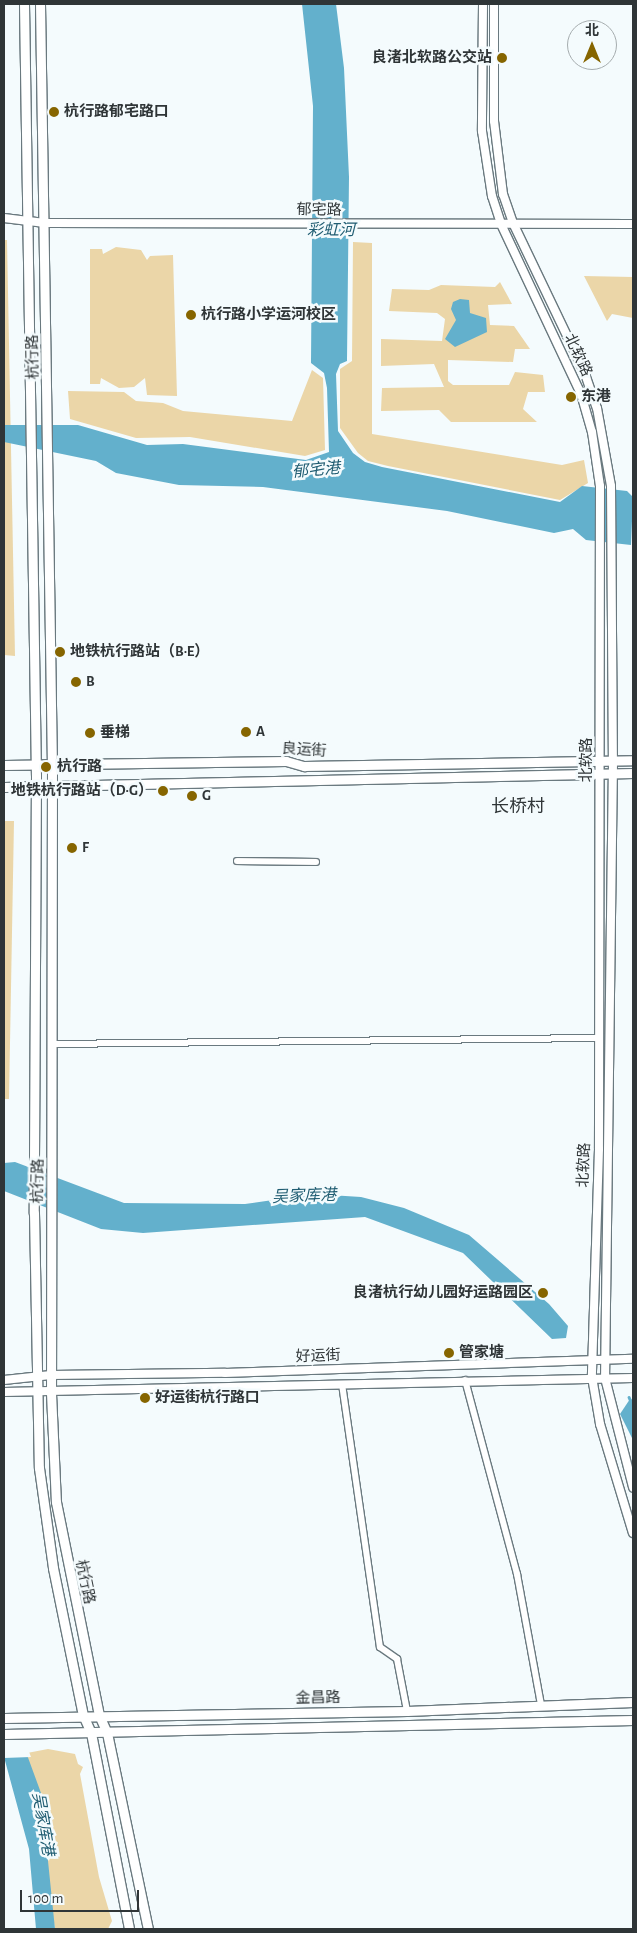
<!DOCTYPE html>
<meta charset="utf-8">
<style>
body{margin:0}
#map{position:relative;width:637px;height:1933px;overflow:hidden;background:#f4fbfd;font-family:"Alegreya Sans","Noto Sans SC",sans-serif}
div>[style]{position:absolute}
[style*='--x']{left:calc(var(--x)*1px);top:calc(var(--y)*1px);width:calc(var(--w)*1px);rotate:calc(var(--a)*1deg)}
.green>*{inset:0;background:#ebd6a8}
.water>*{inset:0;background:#63b0cc}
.pier>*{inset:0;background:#f4fbfd}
.stream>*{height:2.5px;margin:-1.25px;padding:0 1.25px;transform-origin:1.25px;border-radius:1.25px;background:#63b0cc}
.roads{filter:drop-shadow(1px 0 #6a797f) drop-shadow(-1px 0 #6a797f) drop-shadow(0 1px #6a797f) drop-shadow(0 -1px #6a797f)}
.minor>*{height:6px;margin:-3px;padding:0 3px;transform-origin:3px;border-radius:3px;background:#fff}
.tertiary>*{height:8px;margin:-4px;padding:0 4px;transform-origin:4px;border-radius:4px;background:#fff}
.secondary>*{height:9px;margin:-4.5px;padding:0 4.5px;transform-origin:4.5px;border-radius:4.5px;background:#fff}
.dots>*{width:14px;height:14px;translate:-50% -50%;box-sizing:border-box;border:2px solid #f4fbfd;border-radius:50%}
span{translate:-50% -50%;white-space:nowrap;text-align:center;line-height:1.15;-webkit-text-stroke:5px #f4fbfd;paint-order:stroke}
.poi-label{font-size:15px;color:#2f3537;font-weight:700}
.right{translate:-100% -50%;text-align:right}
.left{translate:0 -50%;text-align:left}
.street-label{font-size:15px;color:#2f3537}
.water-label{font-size:16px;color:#205d72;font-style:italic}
.quarter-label{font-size:18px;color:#2f3537}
.frame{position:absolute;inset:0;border:5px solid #2f3537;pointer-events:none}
.north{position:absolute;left:567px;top:20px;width:50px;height:50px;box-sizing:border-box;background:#f4fbfd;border:1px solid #a5acae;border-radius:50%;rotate:0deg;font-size:14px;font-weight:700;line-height:20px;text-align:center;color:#2f3537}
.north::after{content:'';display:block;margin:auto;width:18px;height:22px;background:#866500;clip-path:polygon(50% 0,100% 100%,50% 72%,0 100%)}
.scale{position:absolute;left:20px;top:1890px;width:119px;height:22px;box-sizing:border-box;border:2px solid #2f3537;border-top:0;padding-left:6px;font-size:15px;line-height:18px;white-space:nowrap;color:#2f3537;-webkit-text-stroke:4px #f4fbfd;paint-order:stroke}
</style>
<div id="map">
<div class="green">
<div style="clip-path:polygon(4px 240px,7px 240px,15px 656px,4px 655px)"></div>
<div style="clip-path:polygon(353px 242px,372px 243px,372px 434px,562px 465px,584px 460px,588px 483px,560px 500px,388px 466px,368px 461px,358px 453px,340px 428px,340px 369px,352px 361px)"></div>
<div style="clip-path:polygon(116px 247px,141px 250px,147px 260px,150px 256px,173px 255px,177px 396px,147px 395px,145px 378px,134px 387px,119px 388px,101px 378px,100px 384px,90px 384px,90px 249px,102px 249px,103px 254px)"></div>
<div style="clip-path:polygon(584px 276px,633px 277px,633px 318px,612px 314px,607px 321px)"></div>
<div style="clip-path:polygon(500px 282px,512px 304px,488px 305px,490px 325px,514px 326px,530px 349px,515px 349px,513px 362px,448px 360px,448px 381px,453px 385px,509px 385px,515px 372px,543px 375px,545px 392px,528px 392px,523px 409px,537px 422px,451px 422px,439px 410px,381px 411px,382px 388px,444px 387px,434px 364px,381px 366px,381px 339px,442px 341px,445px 319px,437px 313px,389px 311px,392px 289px,429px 290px,441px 285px,495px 287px)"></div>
<div style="clip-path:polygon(312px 370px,323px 378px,325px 450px,305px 456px,190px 437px,136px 438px,70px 419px,68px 391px,124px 392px,136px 401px,163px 403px,183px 411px,292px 421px)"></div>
<div style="clip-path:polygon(4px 821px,14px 821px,9px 1099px,4px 1099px)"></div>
<div style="clip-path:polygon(48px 1749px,75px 1754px,78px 1764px,83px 1767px,80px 1774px,99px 1877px,112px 1921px,108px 1929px,55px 1929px,27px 1753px)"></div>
</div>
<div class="water">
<div style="clip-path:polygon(302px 4px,336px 4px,344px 68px,349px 177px,347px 361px,340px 364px,336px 374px,338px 431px,353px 453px,365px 462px,382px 467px,560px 502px,582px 486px,627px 491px,633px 497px,631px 545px,586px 540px,573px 529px,554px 533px,447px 511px,263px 487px,179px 485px,116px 473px,96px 461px,4px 442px,4px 425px,78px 425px,147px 445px,183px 444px,306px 460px,329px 452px,327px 388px,324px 373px,311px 363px,313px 106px)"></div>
<div style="clip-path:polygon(460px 299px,469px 300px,470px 313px,486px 318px,487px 332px,455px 347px,445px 339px,456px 320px,451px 309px,453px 302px)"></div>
<div style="clip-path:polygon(15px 1162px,124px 1203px,245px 1204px,314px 1194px,361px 1197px,404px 1208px,469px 1235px,549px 1304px,568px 1326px,566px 1338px,552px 1339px,463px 1253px,365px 1217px,143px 1233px,101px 1229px,4px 1191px,4px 1163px)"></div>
<div style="clip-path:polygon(630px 1399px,633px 1400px,633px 1440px,620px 1414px)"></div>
<div style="clip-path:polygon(4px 1692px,41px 1793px,55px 1929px,36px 1929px,29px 1849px,4px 1757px)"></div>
</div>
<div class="pier">
<div style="clip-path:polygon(4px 1695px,8px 1695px,31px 1757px,4px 1758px)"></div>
</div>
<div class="stream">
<div style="--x:629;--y:1397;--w:10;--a:66"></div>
</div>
<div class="roads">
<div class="minor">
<div style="--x:237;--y:861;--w:79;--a:0.7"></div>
<div style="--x:52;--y:1044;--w:547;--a:-0.63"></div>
<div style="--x:465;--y:1380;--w:201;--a:75"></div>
<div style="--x:517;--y:1574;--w:133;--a:79.6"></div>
<div style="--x:342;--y:1384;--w:266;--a:81.8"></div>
<div style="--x:380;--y:1647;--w:21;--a:35"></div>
<div style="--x:397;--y:1659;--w:53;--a:79.1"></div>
</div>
<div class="tertiary">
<div style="--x:483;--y:4;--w:127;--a:90.5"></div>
<div style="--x:482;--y:131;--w:66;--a:81.3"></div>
<div style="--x:492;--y:196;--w:29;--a:72"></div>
<div style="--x:501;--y:224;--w:188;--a:64.8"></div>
<div style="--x:581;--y:394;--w:40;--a:74"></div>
<div style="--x:592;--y:432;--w:55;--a:81.6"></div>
<div style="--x:600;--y:486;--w:663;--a:90.09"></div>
<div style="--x:599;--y:1149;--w:228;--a:91.8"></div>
<div style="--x:592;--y:1377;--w:48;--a:80.3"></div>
<div style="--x:600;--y:1424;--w:114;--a:73.2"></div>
<div style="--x:494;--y:4;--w:117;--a:90"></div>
<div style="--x:494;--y:121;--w:74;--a:83"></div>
<div style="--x:503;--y:194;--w:31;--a:71"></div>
<div style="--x:513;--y:223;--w:164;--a:64.4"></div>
<div style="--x:584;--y:371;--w:39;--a:71"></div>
<div style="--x:597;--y:408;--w:79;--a:79.8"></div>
<div style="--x:611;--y:486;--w:276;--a:89.6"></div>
<div style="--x:613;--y:762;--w:616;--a:90.74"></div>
<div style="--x:605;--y:1378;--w:113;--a:75.6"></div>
<div style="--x:4;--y:218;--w:41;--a:7"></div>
<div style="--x:45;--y:223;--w:588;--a:0.1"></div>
<div style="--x:4;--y:1380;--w:47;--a:-6.1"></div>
<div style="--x:51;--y:1375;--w:174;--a:-0.7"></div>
<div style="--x:225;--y:1373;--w:408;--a:-2"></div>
<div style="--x:4;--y:1392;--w:629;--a:-1.28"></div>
</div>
<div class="secondary">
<div style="--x:24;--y:4;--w:772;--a:89.11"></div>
<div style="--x:36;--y:776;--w:437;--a:90.3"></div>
<div style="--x:34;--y:1213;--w:255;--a:88.9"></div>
<div style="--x:39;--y:1468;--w:101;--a:82"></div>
<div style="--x:53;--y:1568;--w:150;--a:78.5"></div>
<div style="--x:83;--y:1715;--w:20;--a:66"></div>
<div style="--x:91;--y:1733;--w:200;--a:79"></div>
<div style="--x:40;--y:4;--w:763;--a:89.1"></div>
<div style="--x:52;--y:767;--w:626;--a:90.09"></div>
<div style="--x:51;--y:1393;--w:109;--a:87.4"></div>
<div style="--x:56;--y:1502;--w:217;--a:78.6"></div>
<div style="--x:99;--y:1715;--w:20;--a:66"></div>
<div style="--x:107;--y:1733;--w:200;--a:78.2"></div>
<div style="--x:4;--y:765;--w:282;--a:-0.8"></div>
<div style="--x:286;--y:761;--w:19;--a:16"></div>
<div style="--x:304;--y:766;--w:329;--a:-1"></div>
<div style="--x:4;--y:787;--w:629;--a:-1.28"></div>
<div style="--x:4;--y:1718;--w:403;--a:-1"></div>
<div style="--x:407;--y:1711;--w:226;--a:-2.3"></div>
<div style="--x:4;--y:1734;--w:629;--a:-1.28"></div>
</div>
</div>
<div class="dots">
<div style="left:502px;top:58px;background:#866500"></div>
<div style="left:54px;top:112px;background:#866500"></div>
<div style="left:191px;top:315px;background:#866500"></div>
<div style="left:571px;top:397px;background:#866500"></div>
<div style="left:60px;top:652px;background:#866500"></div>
<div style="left:76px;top:682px;background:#866500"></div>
<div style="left:246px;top:732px;background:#866500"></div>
<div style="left:90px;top:733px;background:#866500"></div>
<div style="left:46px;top:767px;background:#866500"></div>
<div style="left:163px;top:791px;background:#866500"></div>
<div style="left:192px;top:796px;background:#866500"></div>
<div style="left:72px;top:848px;background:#866500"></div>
<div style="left:543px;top:1293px;background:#866500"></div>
<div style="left:449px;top:1353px;background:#866500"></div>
<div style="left:145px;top:1398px;background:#866500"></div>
</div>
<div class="poi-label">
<span class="right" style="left:492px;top:58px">良渚北软路公交站</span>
<span class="left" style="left:64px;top:112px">杭行路郁宅路口</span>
<span class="left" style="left:201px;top:315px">杭行路小学运河校区</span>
<span class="left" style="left:581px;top:397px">东港</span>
<span class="left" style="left:70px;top:652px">地铁杭行路站（B·E）</span>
<span class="left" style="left:86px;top:682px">B</span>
<span class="left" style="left:256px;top:732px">A</span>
<span class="left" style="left:100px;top:733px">垂梯</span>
<span class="left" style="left:57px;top:767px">杭行路</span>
<span class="right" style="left:153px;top:791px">地铁杭行路站（D·G）</span>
<span class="left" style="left:202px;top:796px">G</span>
<span class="left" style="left:82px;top:848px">F</span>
<span class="right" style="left:533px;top:1293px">良渚杭行幼儿园好运路园区</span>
<span class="left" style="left:459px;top:1353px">管家塘</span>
<span class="left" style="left:155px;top:1398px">好运街杭行路口</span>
</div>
<div class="street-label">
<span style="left:319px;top:210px;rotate:1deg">郁宅路</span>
<span style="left:578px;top:355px;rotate:65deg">北软路</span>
<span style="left:33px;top:357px;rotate:-91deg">杭行路</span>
<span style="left:304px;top:750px;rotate:4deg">良运街</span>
<span style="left:587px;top:760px;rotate:-90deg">北软路</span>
<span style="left:584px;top:1165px;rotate:-88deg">北软路</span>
<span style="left:38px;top:1181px;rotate:-89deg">杭行路</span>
<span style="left:318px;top:1356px;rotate:-2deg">好运街</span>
<span style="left:85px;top:1582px;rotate:78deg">杭行路</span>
<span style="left:318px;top:1698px;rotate:-1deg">金昌路</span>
</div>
<div class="water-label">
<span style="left:331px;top:230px">彩虹河</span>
<span style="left:316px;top:470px;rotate:-5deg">郁宅港</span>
<span style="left:304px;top:1196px;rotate:-2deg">吴家库港</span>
<span style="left:43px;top:1824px;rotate:80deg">吴家库港</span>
</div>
<div class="quarter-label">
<span style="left:518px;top:807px">长桥村</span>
</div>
<div class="frame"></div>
<div class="north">北</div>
<div class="scale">100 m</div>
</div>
